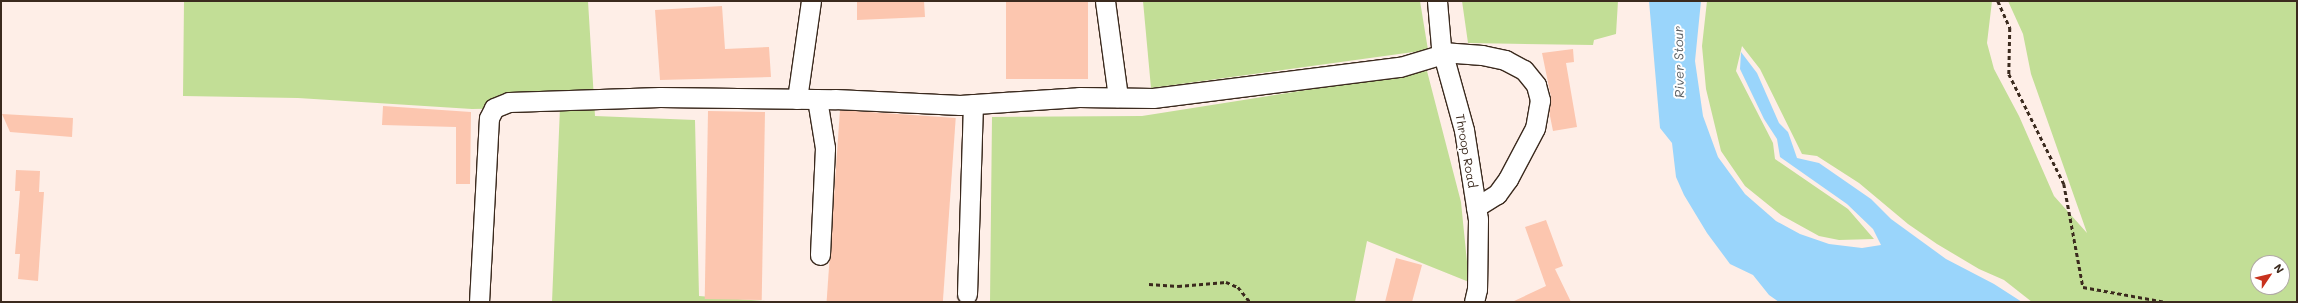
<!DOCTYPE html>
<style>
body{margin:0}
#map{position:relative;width:2298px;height:303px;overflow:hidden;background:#feeee7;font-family:Mali,sans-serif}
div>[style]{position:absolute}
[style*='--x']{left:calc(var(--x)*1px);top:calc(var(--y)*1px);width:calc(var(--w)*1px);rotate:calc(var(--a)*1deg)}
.green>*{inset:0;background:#c2de96}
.water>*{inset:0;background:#9ad5fb}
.building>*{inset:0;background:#fcc6af;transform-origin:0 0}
.path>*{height:2.5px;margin-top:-1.25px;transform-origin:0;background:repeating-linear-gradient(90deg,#3b2a1e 0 4px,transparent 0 7px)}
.roads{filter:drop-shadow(1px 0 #3b2a1e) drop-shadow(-1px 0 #3b2a1e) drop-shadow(0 1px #3b2a1e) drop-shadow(0 -1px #3b2a1e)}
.minor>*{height:19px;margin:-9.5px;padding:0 9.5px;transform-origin:9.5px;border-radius:9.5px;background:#fff}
span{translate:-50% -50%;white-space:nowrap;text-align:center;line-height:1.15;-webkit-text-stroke:4px #fff;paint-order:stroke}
.street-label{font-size:12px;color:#3b2a1e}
.water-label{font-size:13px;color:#585d60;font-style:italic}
.frame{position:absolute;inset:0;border:2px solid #3b2a1e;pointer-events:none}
.north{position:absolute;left:2250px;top:255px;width:40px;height:40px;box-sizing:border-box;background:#fff;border:1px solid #b1aaa5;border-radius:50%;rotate:55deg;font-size:11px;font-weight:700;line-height:16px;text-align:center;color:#3b2a1e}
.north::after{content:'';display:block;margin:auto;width:14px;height:18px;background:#c8321e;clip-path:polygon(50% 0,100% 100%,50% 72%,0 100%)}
</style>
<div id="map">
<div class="green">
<div style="clip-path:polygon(184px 1px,588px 1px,595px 116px,695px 120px,699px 296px,779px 302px,552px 302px,560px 107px,472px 109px,298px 98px,183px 96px)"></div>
<div style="clip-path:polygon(1143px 1px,1420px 1px,1428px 50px,1151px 88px)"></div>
<div style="clip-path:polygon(1462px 1px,1618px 1px,1616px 34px,1594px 40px,1593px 45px,1468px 43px)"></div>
<div style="clip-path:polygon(evenodd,1707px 1px,1992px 1px,1987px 43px,1994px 69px,2019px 116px,2054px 196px,2087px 233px,2031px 74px,2023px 34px,2008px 1px,2297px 1px,2297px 302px,2032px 302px,2004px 280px,1979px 269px,1937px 244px,1908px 224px,1859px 183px,1817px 156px,1802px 154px,1760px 69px,1742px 46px,1736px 71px,1773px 143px,1775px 159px,1848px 209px,1874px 239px,1839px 240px,1819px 236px,1781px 215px,1745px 186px,1721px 151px,1706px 89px,1702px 46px,1707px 1px,2258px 263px,2282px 263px,2282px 287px,2258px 287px,2258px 263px)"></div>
<div style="clip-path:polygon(1427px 71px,1461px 202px,1469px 282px,1367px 241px,1355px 302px,990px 302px,992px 117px,1142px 116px)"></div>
</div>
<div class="water">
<div style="clip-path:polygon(1649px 1px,1701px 1px,1695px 61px,1703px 116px,1718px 157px,1745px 194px,1776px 221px,1800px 234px,1829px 244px,1862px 248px,1881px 245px,1873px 229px,1847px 204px,1780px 157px,1777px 139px,1764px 119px,1740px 69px,1741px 52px,1757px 73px,1779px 123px,1788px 132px,1797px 158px,1819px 163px,1871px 199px,1891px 219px,1946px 259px,1994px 284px,2022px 302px,1779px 302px,1769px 295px,1753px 275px,1730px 264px,1707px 233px,1684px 195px,1676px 177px,1672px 143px,1660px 128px)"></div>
</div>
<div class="building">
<div style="clip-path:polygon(857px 1px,924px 1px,925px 17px,857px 20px)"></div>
<div style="left:1006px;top:1px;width:82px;height:78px"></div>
<div style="clip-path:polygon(722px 6px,725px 49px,769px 47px,771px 77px,660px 80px,655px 10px)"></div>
<div style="clip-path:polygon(1573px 49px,1574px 62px,1566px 63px,1577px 127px,1553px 131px,1549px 111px,1551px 97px,1542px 53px)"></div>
<div style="clip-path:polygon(383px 106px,471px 112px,470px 184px,456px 184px,456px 127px,382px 125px)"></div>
<div style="left:840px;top:110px;width:116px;height:192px;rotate:4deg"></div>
<div style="left:708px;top:111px;width:57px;height:188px;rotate:1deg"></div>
<div style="clip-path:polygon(2px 114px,73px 118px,72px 137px,10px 132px)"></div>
<div style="clip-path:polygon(16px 170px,40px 171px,39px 192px,44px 192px,38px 281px,18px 279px,20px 254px,15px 254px,20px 191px,15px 191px)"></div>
<div style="clip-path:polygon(1546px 220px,1563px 266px,1555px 269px,1571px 302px,1512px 302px,1546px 286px,1525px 227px)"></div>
<div style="clip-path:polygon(1396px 258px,1422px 265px,1412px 302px,1385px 302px)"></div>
</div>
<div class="path">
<div style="--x:1998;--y:1;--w:30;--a:66"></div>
<div style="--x:2010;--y:28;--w:46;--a:91.2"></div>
<div style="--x:2009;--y:74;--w:123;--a:63.4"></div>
<div style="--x:2064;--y:184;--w:105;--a:79.5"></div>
<div style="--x:2083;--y:287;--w:84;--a:10.2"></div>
<div style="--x:1149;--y:284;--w:29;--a:4"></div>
<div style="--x:1178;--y:286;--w:48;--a:-4.8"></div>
<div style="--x:1226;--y:282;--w:13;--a:23"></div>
<div style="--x:1238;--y:287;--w:19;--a:51"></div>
</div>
<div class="roads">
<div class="minor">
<div style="--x:1105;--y:1;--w:97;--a:82.3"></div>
<div style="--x:1437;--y:1;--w:46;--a:85"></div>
<div style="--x:1441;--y:47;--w:86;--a:74.5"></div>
<div style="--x:1464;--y:130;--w:90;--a:81.1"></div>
<div style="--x:1478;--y:219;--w:70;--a:90.8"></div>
<div style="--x:1477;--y:289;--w:13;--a:103"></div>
<div style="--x:1442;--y:52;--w:40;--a:4.3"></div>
<div style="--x:1482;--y:55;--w:24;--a:12"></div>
<div style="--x:1505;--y:60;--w:21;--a:28"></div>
<div style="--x:1524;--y:70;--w:19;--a:51"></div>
<div style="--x:1536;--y:85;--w:16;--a:75"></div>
<div style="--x:1540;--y:100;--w:28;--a:100"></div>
<div style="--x:1535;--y:128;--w:58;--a:117.9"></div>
<div style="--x:1508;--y:179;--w:19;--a:126"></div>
<div style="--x:1497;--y:194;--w:25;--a:148"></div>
<div style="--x:797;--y:99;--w:99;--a:-81.9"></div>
<div style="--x:817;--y:99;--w:50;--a:80.7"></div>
<div style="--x:825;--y:148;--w:107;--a:92.7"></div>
<div style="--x:967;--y:294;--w:190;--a:-88.2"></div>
<div style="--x:479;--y:302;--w:184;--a:-86.9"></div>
<div style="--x:489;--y:118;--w:11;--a:-63"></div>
<div style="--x:494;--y:108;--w:16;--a:-22"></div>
<div style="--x:509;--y:102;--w:151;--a:-1.9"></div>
<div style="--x:660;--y:97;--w:175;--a:0.7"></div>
<div style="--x:835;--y:99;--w:125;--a:2.7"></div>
<div style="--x:960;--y:105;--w:119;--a:-3.8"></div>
<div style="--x:1079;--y:97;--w:74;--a:0.8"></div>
<div style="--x:1153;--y:98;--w:249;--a:-7.2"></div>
<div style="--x:1400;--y:67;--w:45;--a:-16.8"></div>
</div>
</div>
<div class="street-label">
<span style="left:1466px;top:151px;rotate:80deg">Throop Road</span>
</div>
<div class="water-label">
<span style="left:1679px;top:62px;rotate:-91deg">River Stour</span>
</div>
<div class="frame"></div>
<div class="north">N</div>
</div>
